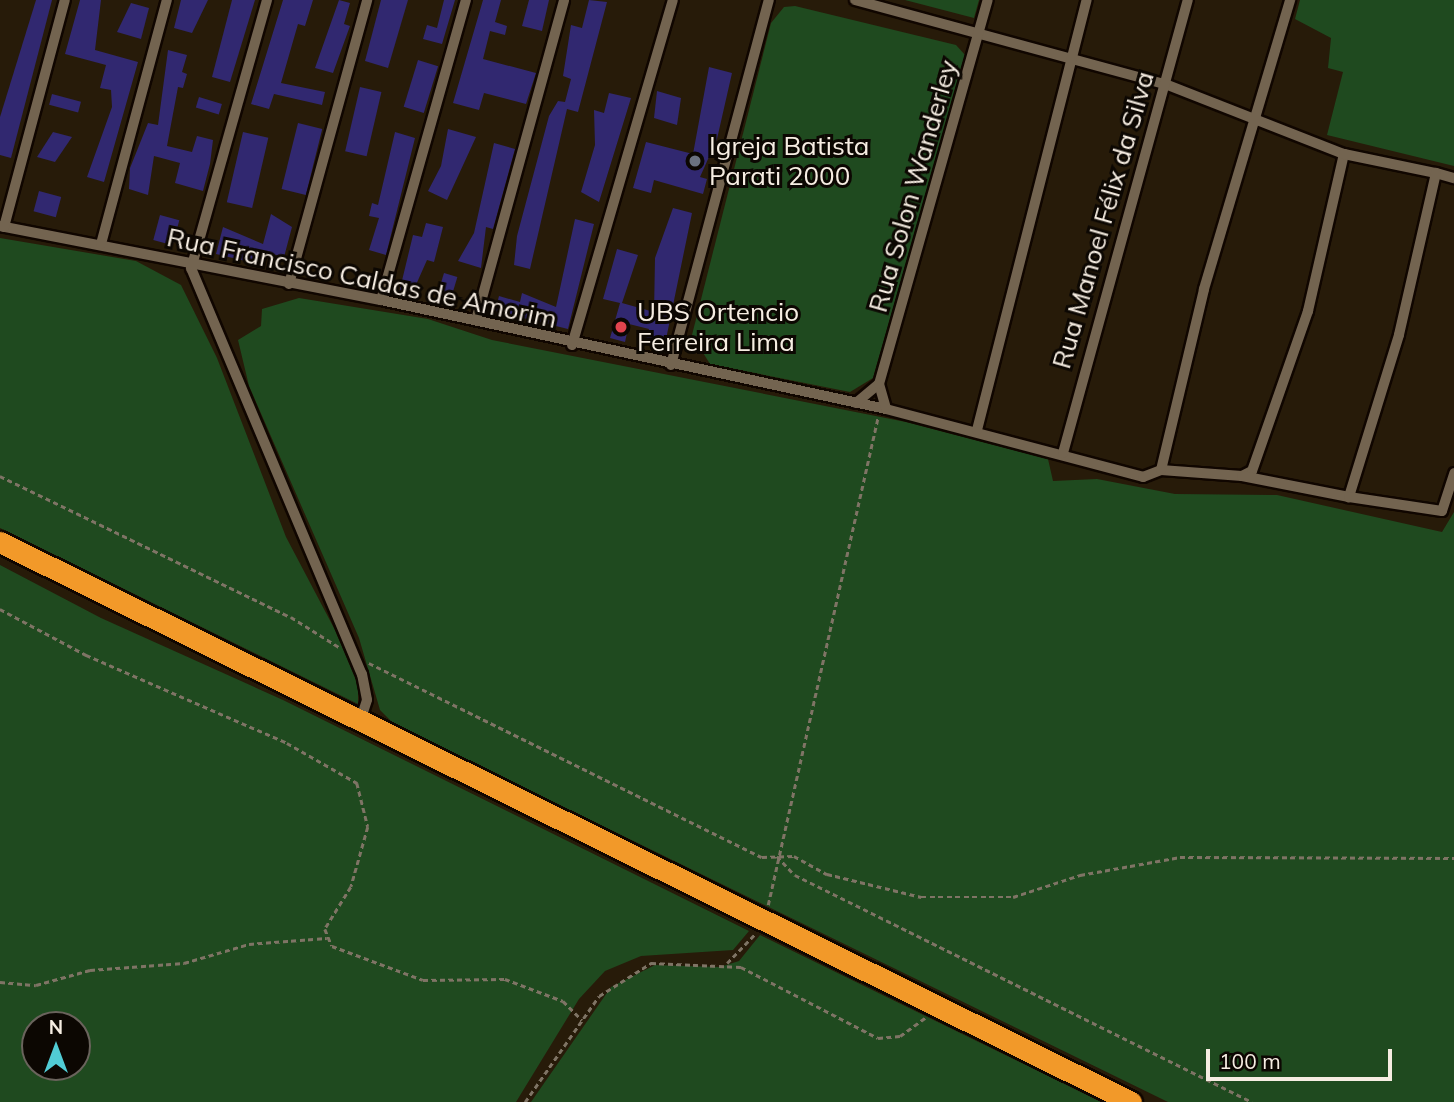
<!DOCTYPE html>
<meta charset="utf-8">
<style>
body{margin:0}
#map{position:relative;width:1454px;height:1102px;overflow:hidden;background:#271b09;font-family:Mulish,sans-serif}
div>[style]{position:absolute}
[style*='--x']{left:calc(var(--x)*1px);top:calc(var(--y)*1px);width:calc(var(--w)*1px);rotate:calc(var(--a)*1deg)}
.green>*{inset:0;background:#1f4a1f}
.building>*{inset:0;background:#312870;transform-origin:0 0}
.path>*{height:2.5px;margin-top:-1.25px;transform-origin:0;background:repeating-linear-gradient(90deg,#7f7465 0 5px,transparent 0 8.5px)}
.roads{filter:drop-shadow(2px 0 #100600) drop-shadow(-2px 0 #100600) drop-shadow(0 2px #100600) drop-shadow(0 -2px #100600)}
.street>*{height:10px;margin:-5px;padding:0 5px;transform-origin:5px;border-radius:5px;background:#736450}
.highway>*{height:21px;margin:-10.5px;padding:0 10.5px;transform-origin:10.5px;border-radius:10.5px;background:#f29929}
.dots>*{width:19px;height:19px;translate:-50% -50%;box-sizing:border-box;border:4px solid #0c0702;border-radius:50%}
span{translate:-50% -50%;white-space:nowrap;text-align:center;line-height:1.15;-webkit-text-stroke:6px #0c0702;paint-order:stroke}
.poi-label{font-size:26px;color:#f6ede2}
.left{translate:0 -50%;text-align:left}
.street-label{font-size:26px;color:#f6ede2}
.north{position:absolute;left:21px;top:1011px;width:70px;height:70px;box-sizing:border-box;background:#0c0702;border:2px solid #6a635c;border-radius:50%;rotate:0deg;font-size:19px;font-weight:700;line-height:28px;text-align:center;color:#f6ede2}
.north::after{content:'';display:block;margin:auto;width:24px;height:32px;background:#51ccd5;clip-path:polygon(50% 0,100% 100%,50% 72%,0 100%)}
.scale{position:absolute;left:1206px;top:1049px;width:186px;height:32px;box-sizing:border-box;border:4px solid #f6ede2;border-top:0;padding-left:9px;font-size:21px;line-height:24px;white-space:nowrap;color:#f6ede2;-webkit-text-stroke:5px #0c0702;paint-order:stroke}
</style>
<div id="map">
<div class="green">
<div style="clip-path:polygon(905px 0,979px 0,974px 18px)"></div>
<div style="clip-path:polygon(1300px 0,1454px 0,1454px 166px,1327px 135px,1343px 72px,1328px 68px,1331px 38px,1295px 19px)"></div>
<div style="clip-path:polygon(795px 6px,956px 45px,966px 56px,873px 378px,850px 392px,710px 364px,692px 335px,771px 23px,784px 7px)"></div>
<div style="clip-path:polygon(0 238px,136px 261px,181px 285px,217px 358px,286px 537px,335px 630px,358px 684px,358px 704px,0 528px)"></div>
<div style="clip-path:polygon(299px 298px,428px 319px,492px 340px,906px 422px,1048px 459px,1053px 481px,1097px 479px,1175px 494px,1277px 495px,1442px 532px,1454px 512px,1454px 1102px,1168px 1102px,394px 724px,380px 710px,359px 638px,249px 386px,238px 340px,261px 326px,262px 309px)"></div>
<div style="clip-path:polygon(evenodd,0 565px,101px 618px,283px 700px,749px 931px,733px 950px,641px 956px,605px 971px,579px 999px,516px 1102px,0 1102px,0 565px,35px 1025px,77px 1025px,77px 1067px,35px 1067px,35px 1025px)"></div>
<div style="clip-path:polygon(760px 935px,1101px 1102px,531px 1102px,611px 987px,655px 965px,720px 967px,739px 961px)"></div>
</div>
<div class="building">
<div style="clip-path:polygon(36px 0,52px 0,11px 158px,0 155px,0 117px)"></div>
<div style="clip-path:polygon(80px 0,101px 0,95px 50px,138px 62px,104px 182px,87px 177px,112px 107px,111px 90px,100px 88px,106px 65px,65px 54px)"></div>
<div style="clip-path:polygon(181px 0,208px 0,192px 33px,174px 28px)"></div>
<div style="clip-path:polygon(232px 0,255px 0,230px 82px,212px 77px)"></div>
<div style="clip-path:polygon(283px 0,313px 0,305px 26px,298px 24px,281px 83px,325px 92px,322px 105px,274px 94px,269px 109px,251px 104px)"></div>
<div style="clip-path:polygon(339px 0,350px 3px,344px 24px,350px 26px,333px 73px,315px 68px)"></div>
<div style="clip-path:polygon(381px 0,408px 0,388px 68px,365px 61px)"></div>
<div style="clip-path:polygon(444px 0,455px 0,442px 44px,423px 39px,427px 25px,437px 28px)"></div>
<div style="clip-path:polygon(483px 0,501px 0,495px 22px,507px 26px,505px 35px,490px 31px,483px 59px,536px 73px,526px 104px,484px 93px,479px 110px,453px 103px)"></div>
<div style="clip-path:polygon(529px 0,549px 0,542px 31px,522px 26px)"></div>
<div style="clip-path:polygon(589px 0,607px 2px,578px 112px,567px 109px,530px 269px,514px 265px,517px 236px,549px 116px,558px 101px,565px 102px,571px 79px,563px 76px,571px 25px,582px 28px)"></div>
<div style="clip-path:polygon(131px 3px,149px 8px,141px 39px,117px 32px)"></div>
<div style="clip-path:polygon(168px 50px,187px 55px,182px 72px,187px 74px,183px 88px,178px 87px,167px 146px,192px 152px,197px 136px,213px 140px,210px 164px,203px 191px,175px 183px,180px 163px,154px 156px,148px 195px,129px 189px,130px 168px,148px 123px,158px 125px)"></div>
<div style="left:418px;top:60px;width:21px;height:49px;rotate:17deg"></div>
<div style="clip-path:polygon(709px 67px,732px 73px,717px 139px,700px 177px,707px 179px,703px 194px,654px 180px,651px 193px,633px 188px,646px 142px,693px 154px)"></div>
<div style="left:360px;top:87px;width:22px;height:66px;rotate:13deg"></div>
<div style="clip-path:polygon(657px 91px,681px 98px,677px 125px,654px 118px)"></div>
<div style="clip-path:polygon(609px 93px,631px 98px,599px 202px,581px 192px,595px 145px,594px 110px,604px 113px)"></div>
<div style="left:52px;top:94px;width:30px;height:11px;rotate:15deg"></div>
<div style="left:199px;top:97px;width:24px;height:11px;rotate:17deg"></div>
<div style="left:298px;top:123px;width:25px;height:68px;rotate:14deg"></div>
<div style="clip-path:polygon(448px 129px,476px 137px,447px 200px,428px 191px,441px 166px)"></div>
<div style="clip-path:polygon(53px 132px,72px 137px,55px 162px,37px 157px)"></div>
<div style="left:243px;top:132px;width:26px;height:72px;rotate:13deg"></div>
<div style="clip-path:polygon(395px 132px,415px 138px,386px 255px,369px 250px,379px 218px,369px 216px,372px 203px,378px 205px)"></div>
<div style="clip-path:polygon(494px 143px,515px 149px,493px 229px,486px 227px,481px 268px,458px 261px,474px 233px)"></div>
<div style="left:39px;top:191px;width:23px;height:21px;rotate:15deg"></div>
<div style="clip-path:polygon(673px 208px,692px 213px,664px 349px,645px 344px,649px 329px,629px 324px,625px 342px,610px 338px,620px 303px,603px 299px,617px 249px,638px 255px,622px 303px,654px 312px,655px 258px)"></div>
<div style="clip-path:polygon(271px 214px,292px 227px,284px 257px,265px 252px,262px 265px,216px 254px,223px 227px,263px 244px)"></div>
<div style="left:160px;top:215px;width:20px;height:26px;rotate:15deg"></div>
<div style="clip-path:polygon(575px 219px,594px 224px,568px 329px,495px 311px,499px 296px,520px 302px,522px 293px,556px 307px)"></div>
<div style="clip-path:polygon(426px 223px,443px 227px,434px 262px,427px 260px,411px 296px,399px 293px,413px 235px,422px 237px)"></div>
<div style="left:444px;top:273px;width:14px;height:22px;rotate:17deg"></div>
</div>
<div class="path">
<div style="--x:0;--y:476;--w:323;--a:25.9"></div>
<div style="--x:291;--y:617;--w:57;--a:32"></div>
<div style="--x:0;--y:609;--w:98;--a:28.1"></div>
<div style="--x:86;--y:655;--w:219;--a:23.6"></div>
<div style="--x:287;--y:743;--w:81;--a:29.7"></div>
<div style="--x:357;--y:783;--w:45;--a:76"></div>
<div style="--x:368;--y:827;--w:62;--a:105.8"></div>
<div style="--x:351;--y:887;--w:49;--a:121.8"></div>
<div style="--x:325;--y:929;--w:18;--a:68"></div>
<div style="--x:332;--y:946;--w:97;--a:20.5"></div>
<div style="--x:423;--y:980;--w:82;--a:-0.7"></div>
<div style="--x:505;--y:979;--w:62;--a:20.8"></div>
<div style="--x:563;--y:1001;--w:27;--a:45"></div>
<div style="--x:369;--y:663;--w:438;--a:26.3"></div>
<div style="--x:762;--y:857;--w:32;--a:-2"></div>
<div style="--x:794;--y:856;--w:38;--a:29"></div>
<div style="--x:827;--y:874;--w:97;--a:13.7"></div>
<div style="--x:921;--y:897;--w:92;--a:0"></div>
<div style="--x:1013;--y:897;--w:71;--a:-18.2"></div>
<div style="--x:1080;--y:875;--w:102;--a:-10.2"></div>
<div style="--x:1180;--y:857;--w:274;--a:0.2"></div>
<div style="--x:777;--y:856;--w:26;--a:47"></div>
<div style="--x:795;--y:875;--w:510;--a:26.41"></div>
<div style="--x:768;--y:905;--w:499;--a:-77.3"></div>
<div style="--x:727;--y:963;--w:42;--a:-46"></div>
<div style="--x:0;--y:982;--w:36;--a:5"></div>
<div style="--x:36;--y:985;--w:56;--a:-15.5"></div>
<div style="--x:90;--y:970;--w:94;--a:-4.3"></div>
<div style="--x:184;--y:963;--w:68;--a:-16.3"></div>
<div style="--x:249;--y:944;--w:78;--a:-4.4"></div>
<div style="--x:525;--y:1102;--w:129;--a:-55.1"></div>
<div style="--x:599;--y:996;--w:62;--a:-32.4"></div>
<div style="--x:651;--y:963;--w:90;--a:2.5"></div>
<div style="--x:741;--y:967;--w:154;--a:27.4"></div>
<div style="--x:878;--y:1038;--w:22;--a:-5"></div>
<div style="--x:900;--y:1036;--w:31;--a:-36"></div>
</div>
<div class="roads">
<div class="street">
<div style="--x:267;--y:0;--w:279;--a:105.8"></div>
<div style="--x:191;--y:268;--w:441;--a:67.2"></div>
<div style="--x:362;--y:674;--w:26;--a:79"></div>
<div style="--x:367;--y:700;--w:19;--a:108"></div>
<div style="--x:855;--y:0;--w:321;--a:15.2"></div>
<div style="--x:1165;--y:84;--w:192;--a:21.4"></div>
<div style="--x:1436;--y:173;--w:19;--a:16"></div>
<div style="--x:0;--y:226;--w:388;--a:11"></div>
<div style="--x:381;--y:300;--w:517;--a:12.18"></div>
<div style="--x:886;--y:409;--w:266;--a:14.8"></div>
<div style="--x:1143;--y:477;--w:19;--a:-21"></div>
<div style="--x:4;--y:227;--w:235;--a:-75"></div>
<div style="--x:101;--y:244;--w:253;--a:-74.9"></div>
<div style="--x:289;--y:284;--w:295;--a:-74.6"></div>
<div style="--x:381;--y:300;--w:312;--a:-74.2"></div>
<div style="--x:476;--y:320;--w:332;--a:-74.6"></div>
<div style="--x:572;--y:345;--w:359;--a:-73.7"></div>
<div style="--x:671;--y:365;--w:378;--a:-75"></div>
<div style="--x:879;--y:384;--w:26;--a:74"></div>
<div style="--x:856;--y:403;--w:30;--a:-40"></div>
<div style="--x:879;--y:384;--w:399;--a:-74.2"></div>
<div style="--x:977;--y:430;--w:444;--a:-75.7"></div>
<div style="--x:1063;--y:453;--w:470;--a:-74.6"></div>
<div style="--x:1161;--y:470;--w:81;--a:4.2"></div>
<div style="--x:1242;--y:476;--w:11;--a:-27"></div>
<div style="--x:1252;--y:471;--w:170;--a:-70.7"></div>
<div style="--x:1308;--y:311;--w:161;--a:-77.1"></div>
<div style="--x:1344;--y:154;--w:94;--a:11.7"></div>
<div style="--x:1436;--y:173;--w:166;--a:102.9"></div>
<div style="--x:1399;--y:335;--w:170;--a:107.2"></div>
<div style="--x:1349;--y:497;--w:109;--a:-168.9"></div>
<div style="--x:1161;--y:470;--w:186;--a:-76.6"></div>
<div style="--x:1204;--y:289;--w:302;--a:-73.4"></div>
<div style="--x:1349;--y:497;--w:94;--a:8.6"></div>
<div style="--x:1442;--y:511;--w:40;--a:-72"></div>
</div>
<div class="highway">
<div style="--x:0;--y:542;--w:1262;--a:26.34"></div>
</div>
</div>
<div class="dots">
<div style="left:695px;top:161px;background:#6b7280"></div>
<div style="left:621px;top:327px;background:#e0444e"></div>
</div>
<div class="poi-label">
<span class="left" style="left:709px;top:161px">Igreja Batista<br>Parati 2000</span>
<span class="left" style="left:637px;top:327px">UBS Ortencio<br>Ferreira Lima</span>
</div>
<div class="street-label">
<span style="left:913px;top:186px;rotate:-74deg">Rua Solon Wanderley</span>
<span style="left:1103px;top:220px;rotate:-74deg">Rua Manoel Félix da Silva</span>
<span style="left:362px;top:278px;rotate:12deg">Rua Francisco Caldas de Amorim</span>
</div>
<div class="north">N</div>
<div class="scale">100 m</div>
</div>
